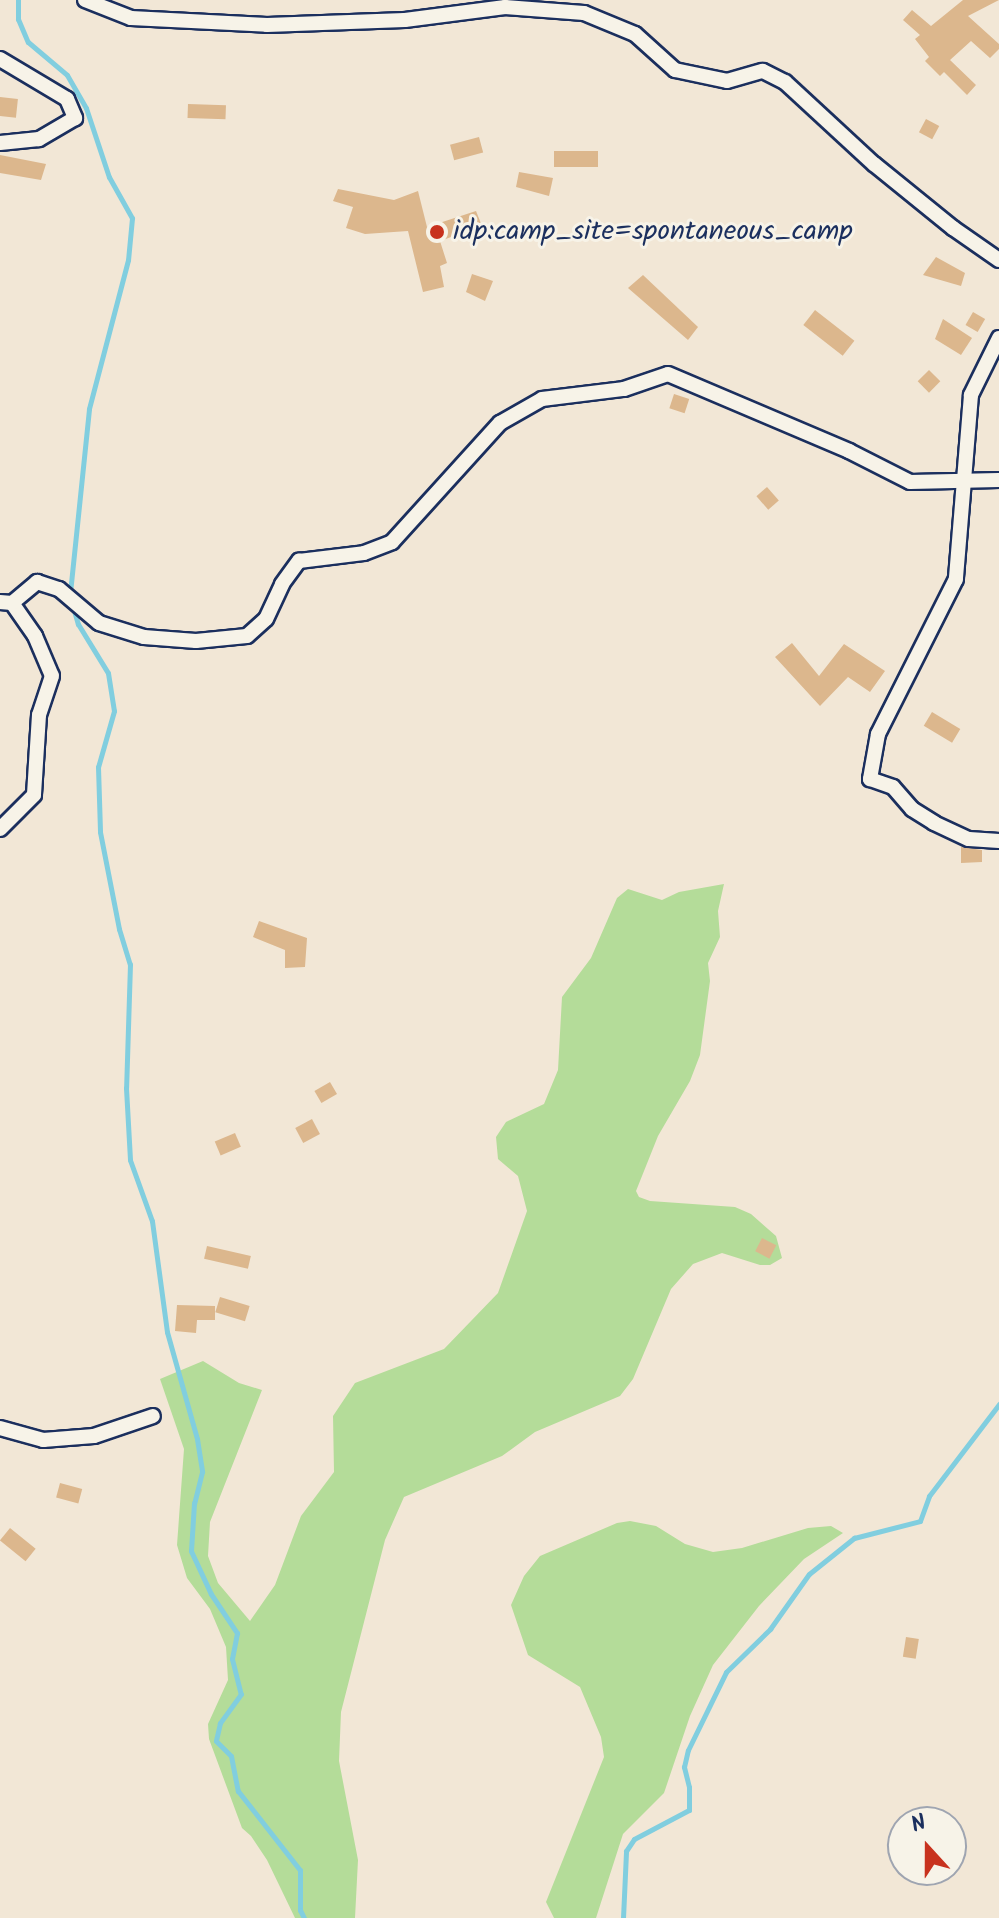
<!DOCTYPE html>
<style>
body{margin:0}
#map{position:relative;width:999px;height:1918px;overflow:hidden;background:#f2e7d6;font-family:Kalam,sans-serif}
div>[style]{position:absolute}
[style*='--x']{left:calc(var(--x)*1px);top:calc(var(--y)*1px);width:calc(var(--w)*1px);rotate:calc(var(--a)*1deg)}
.green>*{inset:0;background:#b4dc99}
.stream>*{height:5px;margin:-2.5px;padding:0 2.5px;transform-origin:2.5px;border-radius:2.5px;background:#81cedf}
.building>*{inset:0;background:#dcb78d;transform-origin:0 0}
.roads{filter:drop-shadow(2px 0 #1b2f5e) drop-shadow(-2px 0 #1b2f5e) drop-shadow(0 2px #1b2f5e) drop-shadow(0 -2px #1b2f5e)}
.minor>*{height:14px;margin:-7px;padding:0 7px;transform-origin:7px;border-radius:7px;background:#f7f3e8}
.dots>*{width:22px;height:22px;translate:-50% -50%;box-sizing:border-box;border:4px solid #f7f3e8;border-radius:50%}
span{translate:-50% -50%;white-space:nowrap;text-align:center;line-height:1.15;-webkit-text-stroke:6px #f7f3e8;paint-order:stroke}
.poi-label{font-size:28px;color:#1b2f5e}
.left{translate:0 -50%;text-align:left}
.north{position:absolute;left:887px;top:1806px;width:80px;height:80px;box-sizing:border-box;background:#f7f3e8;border:2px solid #9fa5b1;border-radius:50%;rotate:339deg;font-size:22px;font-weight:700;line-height:32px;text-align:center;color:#1b2f5e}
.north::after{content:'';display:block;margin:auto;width:28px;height:36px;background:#c8321e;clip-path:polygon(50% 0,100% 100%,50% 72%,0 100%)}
</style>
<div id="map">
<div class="green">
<div style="clip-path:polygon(724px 884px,718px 911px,720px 937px,708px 963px,710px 981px,700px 1055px,690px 1081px,658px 1136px,636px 1191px,639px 1197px,650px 1201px,735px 1207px,751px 1214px,776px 1236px,782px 1258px,770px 1265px,760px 1265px,722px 1253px,693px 1264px,671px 1289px,633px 1379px,620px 1396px,535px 1432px,502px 1456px,404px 1497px,385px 1540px,341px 1712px,339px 1761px,358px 1860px,355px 1918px,295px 1918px,267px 1860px,251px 1836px,242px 1828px,209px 1739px,208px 1724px,228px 1680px,226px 1647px,210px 1609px,187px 1578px,177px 1545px,184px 1449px,160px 1379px,203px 1361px,239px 1383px,262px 1390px,210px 1522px,208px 1556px,218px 1583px,250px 1621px,275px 1585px,301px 1516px,334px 1472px,333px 1416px,355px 1383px,444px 1349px,498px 1293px,527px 1211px,518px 1176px,498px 1159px,496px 1137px,506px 1122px,544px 1104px,558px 1070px,562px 997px,591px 958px,617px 898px,628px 889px,662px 900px,679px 892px)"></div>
<div style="clip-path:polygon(630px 1521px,656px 1526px,685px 1544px,713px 1552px,742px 1548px,808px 1528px,831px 1526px,843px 1533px,804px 1559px,759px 1606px,713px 1665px,690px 1716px,664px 1793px,623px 1834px,596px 1918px,554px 1918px,546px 1902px,604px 1757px,601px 1737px,580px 1687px,528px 1655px,511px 1605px,524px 1576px,540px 1556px,617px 1523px)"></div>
</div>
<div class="stream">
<div style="--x:18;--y:0;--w:19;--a:90"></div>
<div style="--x:18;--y:19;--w:25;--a:67"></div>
<div style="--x:28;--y:42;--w:51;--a:40.2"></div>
<div style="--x:67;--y:75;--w:38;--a:60"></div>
<div style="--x:86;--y:108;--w:73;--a:71.6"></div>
<div style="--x:109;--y:177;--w:47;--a:60.7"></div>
<div style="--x:132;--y:218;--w:42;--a:95.4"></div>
<div style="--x:128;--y:260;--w:154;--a:104.7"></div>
<div style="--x:89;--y:409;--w:186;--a:95.9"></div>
<div style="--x:73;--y:607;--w:18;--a:74"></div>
<div style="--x:78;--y:624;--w:57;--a:58.5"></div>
<div style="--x:108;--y:673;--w:38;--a:81"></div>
<div style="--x:114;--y:711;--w:58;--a:105.9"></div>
<div style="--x:98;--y:767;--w:65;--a:88.2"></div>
<div style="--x:100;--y:832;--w:99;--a:78.9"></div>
<div style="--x:119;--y:929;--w:37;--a:73"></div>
<div style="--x:130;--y:964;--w:124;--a:91.8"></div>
<div style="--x:126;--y:1088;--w:72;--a:86.8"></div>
<div style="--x:130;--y:1160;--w:65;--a:70.2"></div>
<div style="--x:152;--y:1221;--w:112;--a:82.3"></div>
<div style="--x:167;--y:1332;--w:111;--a:74.3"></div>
<div style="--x:197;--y:1439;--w:33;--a:81"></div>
<div style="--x:202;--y:1472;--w:32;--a:104"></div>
<div style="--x:194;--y:1503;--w:48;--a:93.6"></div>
<div style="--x:191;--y:1551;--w:47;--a:65.1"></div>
<div style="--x:211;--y:1594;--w:47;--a:56.3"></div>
<div style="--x:237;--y:1633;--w:26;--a:101"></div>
<div style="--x:232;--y:1659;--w:36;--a:76"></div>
<div style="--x:241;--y:1694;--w:36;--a:126"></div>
<div style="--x:220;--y:1723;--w:18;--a:103"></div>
<div style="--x:216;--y:1741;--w:21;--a:45"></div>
<div style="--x:231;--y:1756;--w:36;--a:79"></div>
<div style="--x:238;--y:1791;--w:100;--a:51.9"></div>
<div style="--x:300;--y:1870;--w:40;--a:90"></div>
<div style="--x:300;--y:1910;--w:9;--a:63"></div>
<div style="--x:623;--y:1918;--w:67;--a:-87.4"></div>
<div style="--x:626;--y:1851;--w:14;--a:-56"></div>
<div style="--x:634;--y:1839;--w:62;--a:-27.8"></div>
<div style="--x:689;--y:1810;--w:23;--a:-90"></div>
<div style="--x:689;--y:1787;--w:21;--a:-104"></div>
<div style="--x:684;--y:1767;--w:17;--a:-77"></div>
<div style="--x:688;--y:1750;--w:87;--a:-64"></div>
<div style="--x:726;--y:1672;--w:62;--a:-44.3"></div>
<div style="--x:770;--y:1629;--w:67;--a:-54.7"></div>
<div style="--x:809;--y:1574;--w:58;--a:-38.7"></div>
<div style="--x:854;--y:1538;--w:68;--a:-14.4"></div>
<div style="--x:920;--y:1521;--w:27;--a:-70"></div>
<div style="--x:929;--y:1496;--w:116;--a:-52.7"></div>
</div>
<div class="building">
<div style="clip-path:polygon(963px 0,999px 0,968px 16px,999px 44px,999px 49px,990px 58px,971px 41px,950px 60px,976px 85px,967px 95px,944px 72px,940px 76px,925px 61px,929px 57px,915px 39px,920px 35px,903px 20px,912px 10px,931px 26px)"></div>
<div style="left:0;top:97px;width:18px;height:19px;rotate:6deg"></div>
<div style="left:188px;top:104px;width:38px;height:14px;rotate:2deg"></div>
<div style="left:926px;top:119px;width:15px;height:15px;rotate:28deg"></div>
<div style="left:479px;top:137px;width:16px;height:30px;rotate:75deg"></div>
<div style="left:554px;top:151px;width:44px;height:16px"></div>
<div style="clip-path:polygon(0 155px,46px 164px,41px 180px,0 173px)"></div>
<div style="clip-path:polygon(519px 172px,553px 178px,549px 196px,516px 187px)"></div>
<div style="clip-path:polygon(338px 189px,394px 200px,418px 191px,427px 227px,476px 211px,482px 226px,440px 241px,447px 263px,440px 266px,444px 287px,423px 292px,408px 231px,365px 234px,346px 228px,353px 207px,333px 201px)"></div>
<div style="clip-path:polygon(936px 257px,965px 273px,961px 286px,923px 275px)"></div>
<div style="clip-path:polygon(472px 274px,493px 281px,485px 301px,466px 292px)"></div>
<div style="clip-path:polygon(643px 275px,698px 327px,688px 340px,628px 288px)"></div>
<div style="left:815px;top:310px;width:50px;height:19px;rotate:38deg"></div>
<div style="left:973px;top:312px;width:14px;height:15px;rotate:30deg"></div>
<div style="clip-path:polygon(943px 319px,972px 338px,961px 355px,935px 339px)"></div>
<div style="left:929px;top:370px;width:16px;height:16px;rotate:45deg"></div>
<div style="left:674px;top:394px;width:16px;height:15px;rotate:18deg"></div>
<div style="left:767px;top:487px;width:18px;height:14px;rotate:49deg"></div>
<div style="clip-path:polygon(792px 643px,819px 676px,844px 644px,885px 671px,870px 692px,848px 677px,820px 706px,775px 657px)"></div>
<div style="left:932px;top:712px;width:33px;height:16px;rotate:31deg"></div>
<div style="clip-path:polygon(961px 847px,982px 850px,982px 862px,961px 863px)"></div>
<div style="clip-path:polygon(259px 921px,307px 938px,305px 967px,285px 968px,285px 950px,253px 937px)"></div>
<div style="left:330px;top:1082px;width:14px;height:18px;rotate:60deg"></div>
<div style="left:312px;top:1119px;width:17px;height:19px;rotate:62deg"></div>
<div style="left:235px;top:1133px;width:15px;height:22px;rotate:67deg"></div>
<div style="left:762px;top:1238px;width:16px;height:15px;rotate:27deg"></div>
<div style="left:207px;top:1246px;width:45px;height:13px;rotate:13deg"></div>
<div style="left:220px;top:1297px;width:31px;height:16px;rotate:17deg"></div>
<div style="clip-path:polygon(177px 1305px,215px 1306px,215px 1320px,197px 1320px,196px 1333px,175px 1331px)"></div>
<div style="left:60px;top:1483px;width:23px;height:15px;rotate:15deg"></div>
<div style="left:10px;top:1528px;width:33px;height:16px;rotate:39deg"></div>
<div style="left:906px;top:1637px;width:13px;height:20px;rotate:9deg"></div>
</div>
<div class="roads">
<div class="minor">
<div style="--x:85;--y:0;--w:49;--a:21.4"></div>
<div style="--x:131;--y:18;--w:136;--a:2.9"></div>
<div style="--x:267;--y:25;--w:138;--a:-2.1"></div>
<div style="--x:405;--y:20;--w:101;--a:-7.4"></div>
<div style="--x:505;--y:7;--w:79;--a:4.3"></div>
<div style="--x:584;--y:13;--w:55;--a:22.4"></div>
<div style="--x:635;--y:34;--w:54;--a:42"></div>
<div style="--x:675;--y:70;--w:53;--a:11.9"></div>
<div style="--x:727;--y:81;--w:37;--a:-16"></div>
<div style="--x:763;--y:71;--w:25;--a:27"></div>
<div style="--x:785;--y:82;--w:121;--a:42.7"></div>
<div style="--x:874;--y:164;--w:102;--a:39"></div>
<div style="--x:953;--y:228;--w:56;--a:34.8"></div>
<div style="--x:0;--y:59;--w:78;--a:30.8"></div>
<div style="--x:67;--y:99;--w:21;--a:67"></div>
<div style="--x:75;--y:118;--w:42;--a:149.7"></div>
<div style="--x:39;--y:139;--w:39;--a:174"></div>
<div style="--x:999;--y:338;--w:64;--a:116.2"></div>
<div style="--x:971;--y:395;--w:185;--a:94.7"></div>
<div style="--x:956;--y:579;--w:174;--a:116.7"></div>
<div style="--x:878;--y:734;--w:46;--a:100.1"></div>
<div style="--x:870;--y:779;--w:24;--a:19"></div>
<div style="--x:893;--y:787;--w:29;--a:49"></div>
<div style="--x:912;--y:809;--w:26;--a:32"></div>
<div style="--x:934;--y:823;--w:38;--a:25"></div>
<div style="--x:969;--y:839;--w:30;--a:4"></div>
<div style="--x:0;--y:602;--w:12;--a:5"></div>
<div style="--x:12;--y:603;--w:40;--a:55.1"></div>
<div style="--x:35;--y:636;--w:43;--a:67"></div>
<div style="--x:52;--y:676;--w:41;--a:108.4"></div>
<div style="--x:39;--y:715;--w:80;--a:93.6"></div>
<div style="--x:34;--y:795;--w:48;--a:135"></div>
<div style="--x:12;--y:603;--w:33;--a:-40"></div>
<div style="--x:37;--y:582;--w:23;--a:18"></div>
<div style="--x:59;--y:589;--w:52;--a:40.4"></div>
<div style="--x:99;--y:623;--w:47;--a:17.3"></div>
<div style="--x:144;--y:637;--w:52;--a:4.4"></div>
<div style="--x:196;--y:641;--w:51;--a:-5.6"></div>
<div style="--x:247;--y:636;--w:25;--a:-42"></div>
<div style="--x:266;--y:619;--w:38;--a:-65"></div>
<div style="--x:282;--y:584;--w:29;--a:-54"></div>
<div style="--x:299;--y:561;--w:65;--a:-7"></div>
<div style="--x:364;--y:553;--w:30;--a:-21"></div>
<div style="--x:392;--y:542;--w:161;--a:-47.8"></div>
<div style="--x:500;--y:423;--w:48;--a:-29.7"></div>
<div style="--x:542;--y:399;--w:83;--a:-7"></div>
<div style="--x:624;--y:389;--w:46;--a:-18.8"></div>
<div style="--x:668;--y:374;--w:197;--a:23"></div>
<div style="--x:849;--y:451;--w:68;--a:26.9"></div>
<div style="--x:910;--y:482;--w:89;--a:-1.3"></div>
<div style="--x:0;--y:1428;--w:45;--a:15.6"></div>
<div style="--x:43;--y:1440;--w:51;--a:-4.5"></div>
<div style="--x:94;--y:1436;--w:62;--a:-18.7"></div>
</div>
</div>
<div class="dots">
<div style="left:437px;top:232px;background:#c8321e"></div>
</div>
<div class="poi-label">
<span class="left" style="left:453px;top:232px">idp:camp_site=spontaneous_camp</span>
</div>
<div class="north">N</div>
</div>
